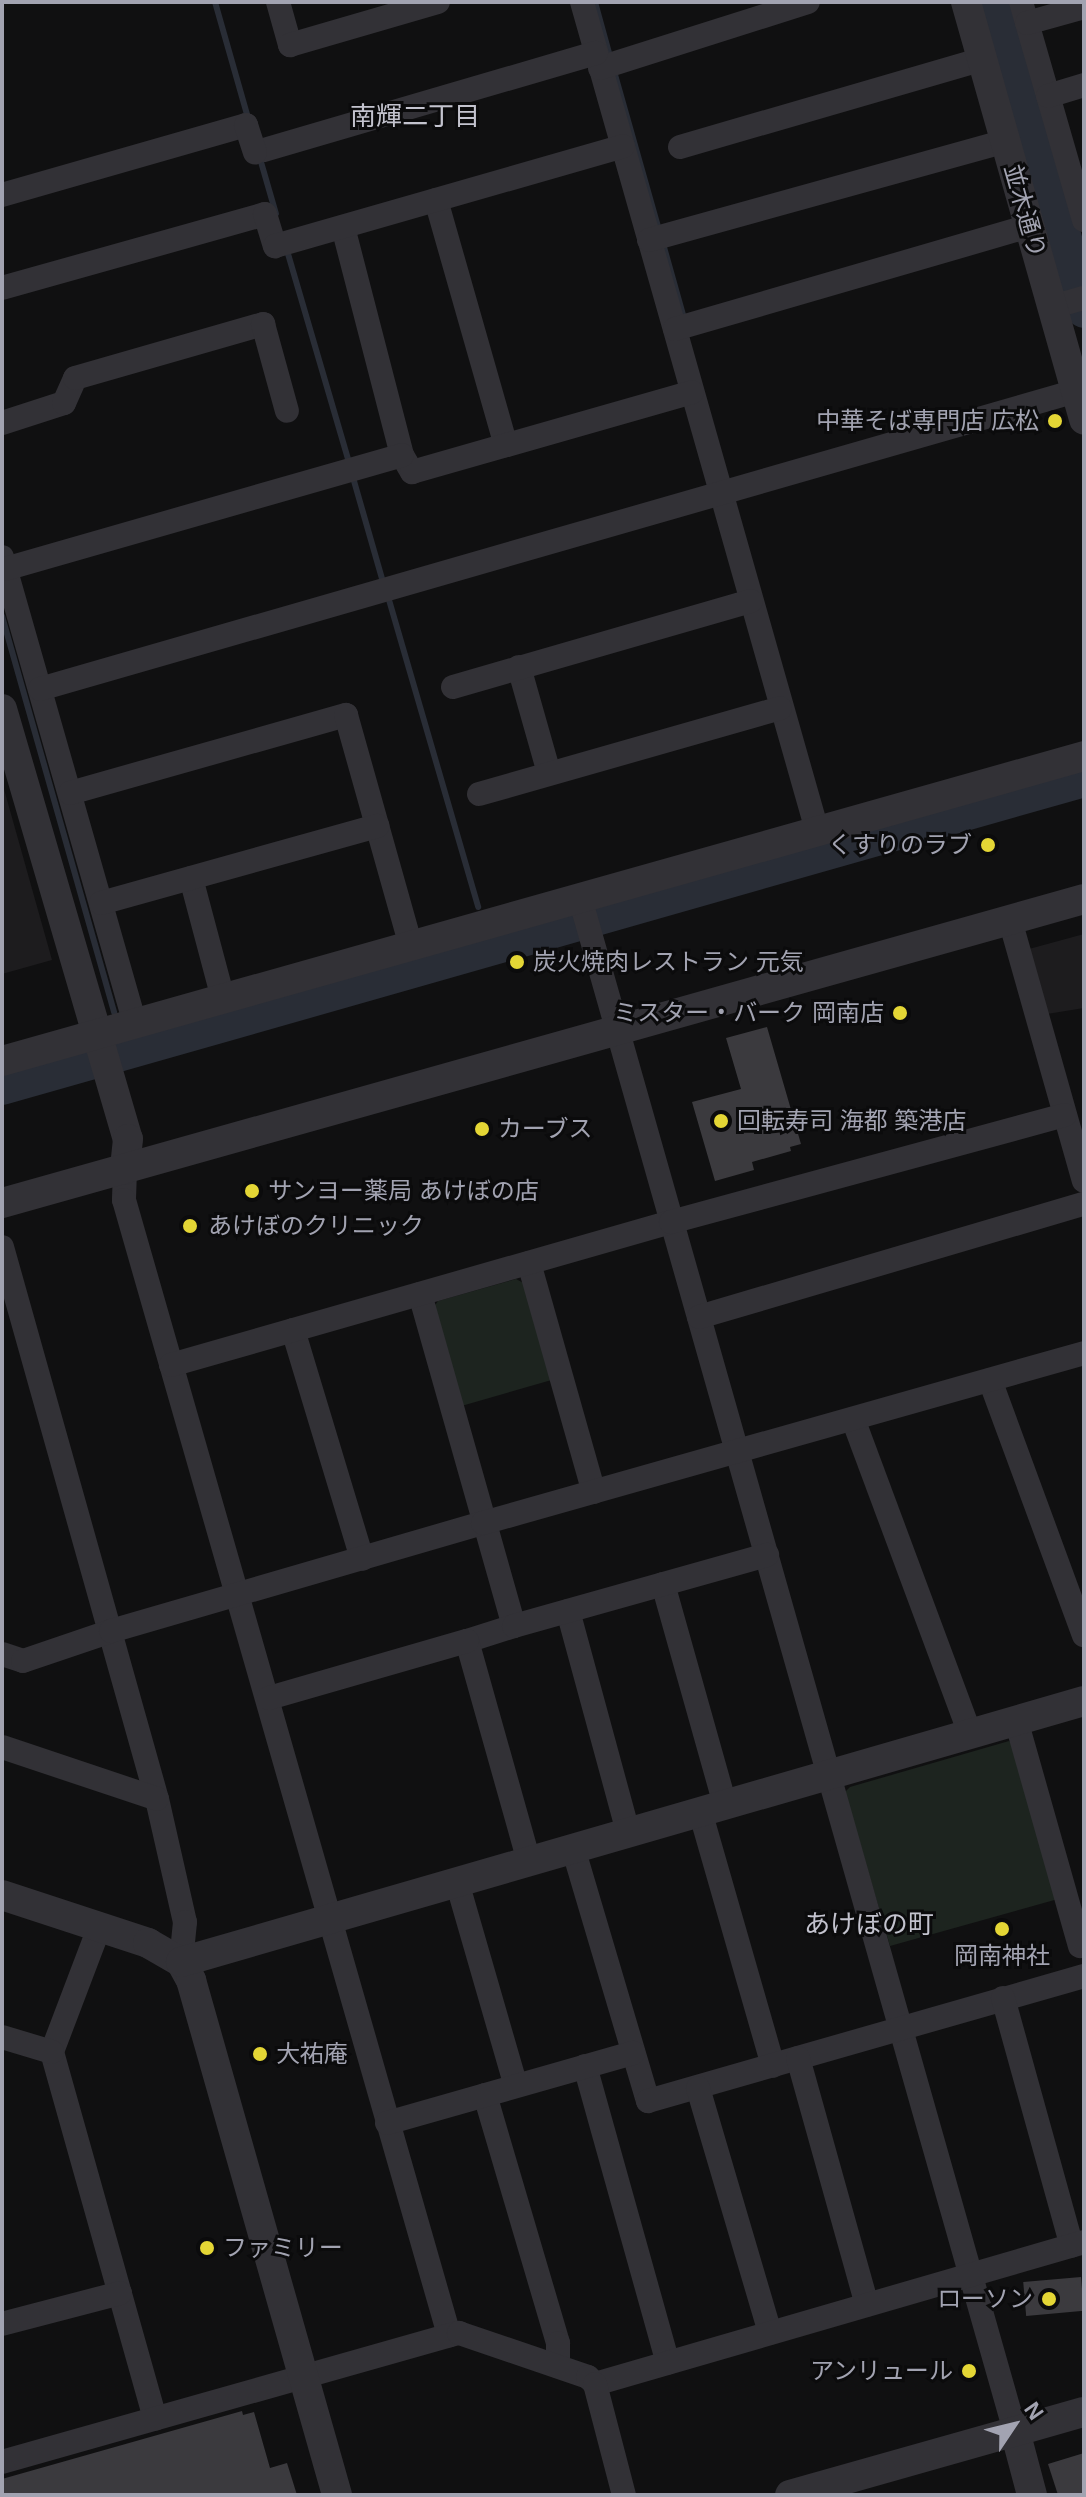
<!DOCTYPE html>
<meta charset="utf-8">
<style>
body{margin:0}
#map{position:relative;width:1086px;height:2497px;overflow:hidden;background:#101011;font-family:Helvetica,"Noto Sans JP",sans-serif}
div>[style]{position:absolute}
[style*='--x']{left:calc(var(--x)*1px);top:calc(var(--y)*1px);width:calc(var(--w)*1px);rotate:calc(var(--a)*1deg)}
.built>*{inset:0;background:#1d1c1e}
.green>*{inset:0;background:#1d241f}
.stream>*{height:6px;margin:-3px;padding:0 3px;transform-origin:3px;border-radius:3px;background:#292d36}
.river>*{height:36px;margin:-18px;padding:0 18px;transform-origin:18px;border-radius:18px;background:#292d36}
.building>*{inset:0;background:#3b3a3e;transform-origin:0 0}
.minor>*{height:24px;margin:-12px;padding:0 12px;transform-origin:12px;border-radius:12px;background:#323136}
.tertiary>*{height:30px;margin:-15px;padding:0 15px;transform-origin:15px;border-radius:15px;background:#323136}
.dots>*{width:22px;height:22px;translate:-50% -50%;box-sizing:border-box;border:4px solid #0b0b0c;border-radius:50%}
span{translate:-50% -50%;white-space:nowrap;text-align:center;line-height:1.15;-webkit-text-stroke:6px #0b0b0c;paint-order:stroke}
.street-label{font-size:24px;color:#a2a3b1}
.poi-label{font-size:24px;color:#a2a3b1}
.right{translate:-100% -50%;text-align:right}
.left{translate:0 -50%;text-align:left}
.neighbourhood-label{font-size:26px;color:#c3c3ce}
.frame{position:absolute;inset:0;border:4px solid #a2a3b1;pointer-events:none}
.north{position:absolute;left:974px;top:2385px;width:80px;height:80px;-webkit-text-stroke:6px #0b0b0c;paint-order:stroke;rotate:55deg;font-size:22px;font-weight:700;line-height:32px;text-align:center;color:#a2a3b1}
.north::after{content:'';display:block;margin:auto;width:28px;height:36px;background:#a2a3b1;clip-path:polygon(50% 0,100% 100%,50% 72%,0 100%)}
</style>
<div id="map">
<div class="built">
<div style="clip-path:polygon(2px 782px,52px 960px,2px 974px)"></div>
<div style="clip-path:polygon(1084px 934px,1084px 1008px,1047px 1014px,1029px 949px)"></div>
</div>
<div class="green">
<div style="clip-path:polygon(516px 1279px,527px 1285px,555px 1379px,458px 1407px,430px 1312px,438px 1301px)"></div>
<div style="clip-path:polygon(1009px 1741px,1016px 1747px,1058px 1899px,890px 1946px,845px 1792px,850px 1787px)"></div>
</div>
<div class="stream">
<div style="--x:215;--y:2;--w:121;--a:74.1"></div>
<div style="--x:595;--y:2;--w:60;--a:74.6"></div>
<div style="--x:614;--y:71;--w:165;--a:74.2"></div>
<div style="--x:259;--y:155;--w:61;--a:73.9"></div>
<div style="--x:662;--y:240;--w:85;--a:74.3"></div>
<div style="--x:286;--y:247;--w:225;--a:73.7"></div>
<div style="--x:352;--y:474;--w:112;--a:74"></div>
<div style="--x:387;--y:593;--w:327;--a:73.8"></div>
<div style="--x:2;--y:616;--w:412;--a:74.2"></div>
<div style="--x:831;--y:839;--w:11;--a:75"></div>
<div style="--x:487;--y:941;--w:9;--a:69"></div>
<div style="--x:124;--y:1046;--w:6;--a:81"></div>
</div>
<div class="river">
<div style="--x:997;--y:2;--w:320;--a:74.2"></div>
<div style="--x:2;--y:1087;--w:1125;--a:-15.89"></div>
</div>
<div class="building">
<div style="clip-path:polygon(767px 1027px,801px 1144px,790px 1147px,791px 1151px,752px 1162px,754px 1170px,715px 1181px,692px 1102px,741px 1089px,726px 1038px)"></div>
<div style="left:1081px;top:2277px;width:34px;height:58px;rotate:85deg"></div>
<div style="clip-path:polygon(242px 2411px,243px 2415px,254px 2412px,270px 2468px,287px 2463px,297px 2495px,2px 2495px,2px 2479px)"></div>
<div style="clip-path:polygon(1084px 2453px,1084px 2495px,1058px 2495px,1048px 2464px)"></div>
</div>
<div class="minor">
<div style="--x:278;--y:2;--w:45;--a:74.4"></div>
<div style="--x:290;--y:45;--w:154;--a:-16.2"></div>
<div style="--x:582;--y:2;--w:861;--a:74.16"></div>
<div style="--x:1021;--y:2;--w:227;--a:73.9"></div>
<div style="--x:1027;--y:23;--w:59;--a:-15.7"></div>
<div style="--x:600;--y:68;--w:218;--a:-17.6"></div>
<div style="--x:1048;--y:96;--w:38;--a:-17"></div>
<div style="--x:680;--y:147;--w:315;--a:-16.2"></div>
<div style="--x:264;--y:150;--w:346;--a:-16.3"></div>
<div style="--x:2;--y:195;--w:254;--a:-16"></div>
<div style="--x:246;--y:125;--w:29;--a:72"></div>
<div style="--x:436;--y:200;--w:255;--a:74.1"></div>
<div style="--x:343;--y:227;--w:236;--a:75.5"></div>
<div style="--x:402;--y:455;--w:20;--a:60"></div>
<div style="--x:412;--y:472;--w:291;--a:-15.9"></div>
<div style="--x:649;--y:240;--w:370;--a:-15.5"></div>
<div style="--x:2;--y:288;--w:273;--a:-15.7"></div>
<div style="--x:265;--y:214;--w:34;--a:73"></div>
<div style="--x:275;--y:246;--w:362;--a:-16"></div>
<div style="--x:1052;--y:307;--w:33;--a:-16"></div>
<div style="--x:675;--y:329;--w:369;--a:-16.2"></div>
<div style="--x:2;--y:423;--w:65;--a:-17.9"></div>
<div style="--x:64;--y:403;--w:27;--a:-66"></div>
<div style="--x:75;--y:378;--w:196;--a:-16"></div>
<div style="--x:263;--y:324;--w:90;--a:74.6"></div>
<div style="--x:2;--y:557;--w:485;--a:74.1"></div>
<div style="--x:5;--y:569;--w:413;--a:-16"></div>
<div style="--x:519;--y:667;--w:110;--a:74.2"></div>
<div style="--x:453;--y:687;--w:310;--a:-16.1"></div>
<div style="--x:40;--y:689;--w:1078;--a:-16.05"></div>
<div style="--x:70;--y:793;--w:287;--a:-15.8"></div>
<div style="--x:346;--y:715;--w:240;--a:74.3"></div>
<div style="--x:479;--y:794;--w:313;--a:-15.9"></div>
<div style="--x:191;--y:878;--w:124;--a:75.1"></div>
<div style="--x:580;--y:898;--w:1594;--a:74.16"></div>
<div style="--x:101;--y:903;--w:287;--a:-15.6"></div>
<div style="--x:1010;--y:920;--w:271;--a:74.2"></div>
<div style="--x:125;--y:1170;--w:30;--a:92"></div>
<div style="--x:124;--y:1200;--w:1181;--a:74.02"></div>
<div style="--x:2;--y:1247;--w:573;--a:74.32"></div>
<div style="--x:157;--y:1799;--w:126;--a:77.2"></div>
<div style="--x:185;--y:1922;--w:40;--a:95.7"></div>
<div style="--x:529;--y:1263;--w:238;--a:74.2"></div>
<div style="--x:420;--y:1294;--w:345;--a:74.2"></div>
<div style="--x:514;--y:1626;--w:49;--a:162.3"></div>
<div style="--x:467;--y:1641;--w:229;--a:74.3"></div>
<div style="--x:699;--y:1317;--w:401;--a:-16.4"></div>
<div style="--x:293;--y:1330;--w:239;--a:73.2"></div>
<div style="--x:171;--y:1365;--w:520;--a:-15.96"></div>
<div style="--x:671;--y:1222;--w:408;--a:-15.2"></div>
<div style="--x:990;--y:1380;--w:272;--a:69.8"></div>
<div style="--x:853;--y:1419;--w:335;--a:69.6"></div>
<div style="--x:663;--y:1584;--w:229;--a:74.3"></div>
<div style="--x:568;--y:1611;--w:229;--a:74.8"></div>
<div style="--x:514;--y:1626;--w:263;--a:-15.7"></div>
<div style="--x:2;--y:1654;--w:22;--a:18"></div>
<div style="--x:23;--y:1661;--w:93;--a:-18.8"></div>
<div style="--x:111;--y:1631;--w:387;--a:-16.2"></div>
<div style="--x:483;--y:1523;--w:625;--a:-15.79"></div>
<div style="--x:269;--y:1698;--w:206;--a:-16.1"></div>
<div style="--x:1016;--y:1720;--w:235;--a:74.2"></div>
<div style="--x:2;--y:1747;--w:163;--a:18.5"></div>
<div style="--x:700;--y:1811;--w:265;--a:74"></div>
<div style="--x:573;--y:1848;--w:264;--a:73.5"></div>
<div style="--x:648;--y:2101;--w:454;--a:-16"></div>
<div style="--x:457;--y:1882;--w:212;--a:73.9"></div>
<div style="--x:99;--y:1928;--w:133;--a:110.8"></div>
<div style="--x:52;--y:2052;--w:381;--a:74.3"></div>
<div style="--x:1003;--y:1998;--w:257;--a:74.5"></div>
<div style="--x:2;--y:2037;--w:52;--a:16.7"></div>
<div style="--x:798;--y:2058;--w:256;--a:74.4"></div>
<div style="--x:585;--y:2066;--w:308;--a:74.4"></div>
<div style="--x:698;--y:2088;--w:255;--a:73.6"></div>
<div style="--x:485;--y:2095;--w:259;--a:73.6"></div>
<div style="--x:558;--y:2343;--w:23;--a:90"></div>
<div style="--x:387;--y:2123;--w:256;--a:-15.9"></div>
<div style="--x:2;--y:2324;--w:122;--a:-14.7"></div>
<div style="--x:595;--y:2384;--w:509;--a:-16.19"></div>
<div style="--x:2;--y:2462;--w:475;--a:-15.8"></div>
<div style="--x:459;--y:2333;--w:136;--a:18.8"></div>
<div style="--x:588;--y:2377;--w:10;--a:45"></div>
<div style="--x:595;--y:2384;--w:115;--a:75.4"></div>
</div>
<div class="tertiary">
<div style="--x:966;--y:2;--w:434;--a:74.2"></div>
<div style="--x:2;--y:709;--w:448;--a:73.7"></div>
<div style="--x:128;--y:1139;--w:31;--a:96"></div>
<div style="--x:2;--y:1061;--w:1124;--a:-15.74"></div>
<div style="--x:2;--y:1203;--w:1124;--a:-15.69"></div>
<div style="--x:2;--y:1895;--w:154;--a:18.2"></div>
<div style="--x:148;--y:1943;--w:38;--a:30"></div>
<div style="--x:181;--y:1962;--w:21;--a:61"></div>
<div style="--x:191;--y:1980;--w:535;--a:74.17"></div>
<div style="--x:181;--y:1962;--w:940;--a:-16.12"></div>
<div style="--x:1015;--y:2431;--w:66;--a:75.1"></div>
<div style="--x:790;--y:2495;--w:305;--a:-15.8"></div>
</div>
<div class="dots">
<div style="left:1055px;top:421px;background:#e4d635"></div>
<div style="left:988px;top:845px;background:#e4d635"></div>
<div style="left:517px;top:962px;background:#e4d635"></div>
<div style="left:900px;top:1013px;background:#e4d635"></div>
<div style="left:721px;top:1121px;background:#e4d635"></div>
<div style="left:482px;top:1129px;background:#e4d635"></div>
<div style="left:252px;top:1191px;background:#e4d635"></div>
<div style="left:190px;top:1226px;background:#e4d635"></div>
<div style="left:1002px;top:1929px;background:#e4d635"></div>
<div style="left:260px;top:2054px;background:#e4d635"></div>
<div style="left:207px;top:2248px;background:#e4d635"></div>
<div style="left:1049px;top:2299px;background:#e4d635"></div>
<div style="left:969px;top:2371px;background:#e4d635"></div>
</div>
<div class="street-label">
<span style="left:1025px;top:211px;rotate:74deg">並木通り</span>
</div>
<div class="poi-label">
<span class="right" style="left:1039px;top:421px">中華そば専門店 広松</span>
<span class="right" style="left:972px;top:845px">くすりのラブ</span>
<span class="left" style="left:533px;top:962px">炭火焼肉レストラン 元気</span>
<span class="right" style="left:884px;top:1013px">ミスター・バーク 岡南店</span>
<span class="left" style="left:737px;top:1121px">回転寿司 海都 築港店</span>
<span class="left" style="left:498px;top:1129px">カーブス</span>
<span class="left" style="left:268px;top:1191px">サンヨー薬局 あけぼの店</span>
<span class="left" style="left:208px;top:1226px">あけぼのクリニック</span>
<span style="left:1002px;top:1956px">岡南神社</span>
<span class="left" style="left:276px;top:2054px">大祐庵</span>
<span class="left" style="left:223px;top:2248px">ファミリー</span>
<span class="right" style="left:1033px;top:2299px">ローソン</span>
<span class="right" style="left:953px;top:2371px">アンリュール</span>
</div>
<div class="neighbourhood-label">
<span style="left:415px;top:117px">南輝二丁目</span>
<span style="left:869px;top:1925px">あけぼの町</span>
</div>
<div class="frame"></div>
<div class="north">N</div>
</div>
